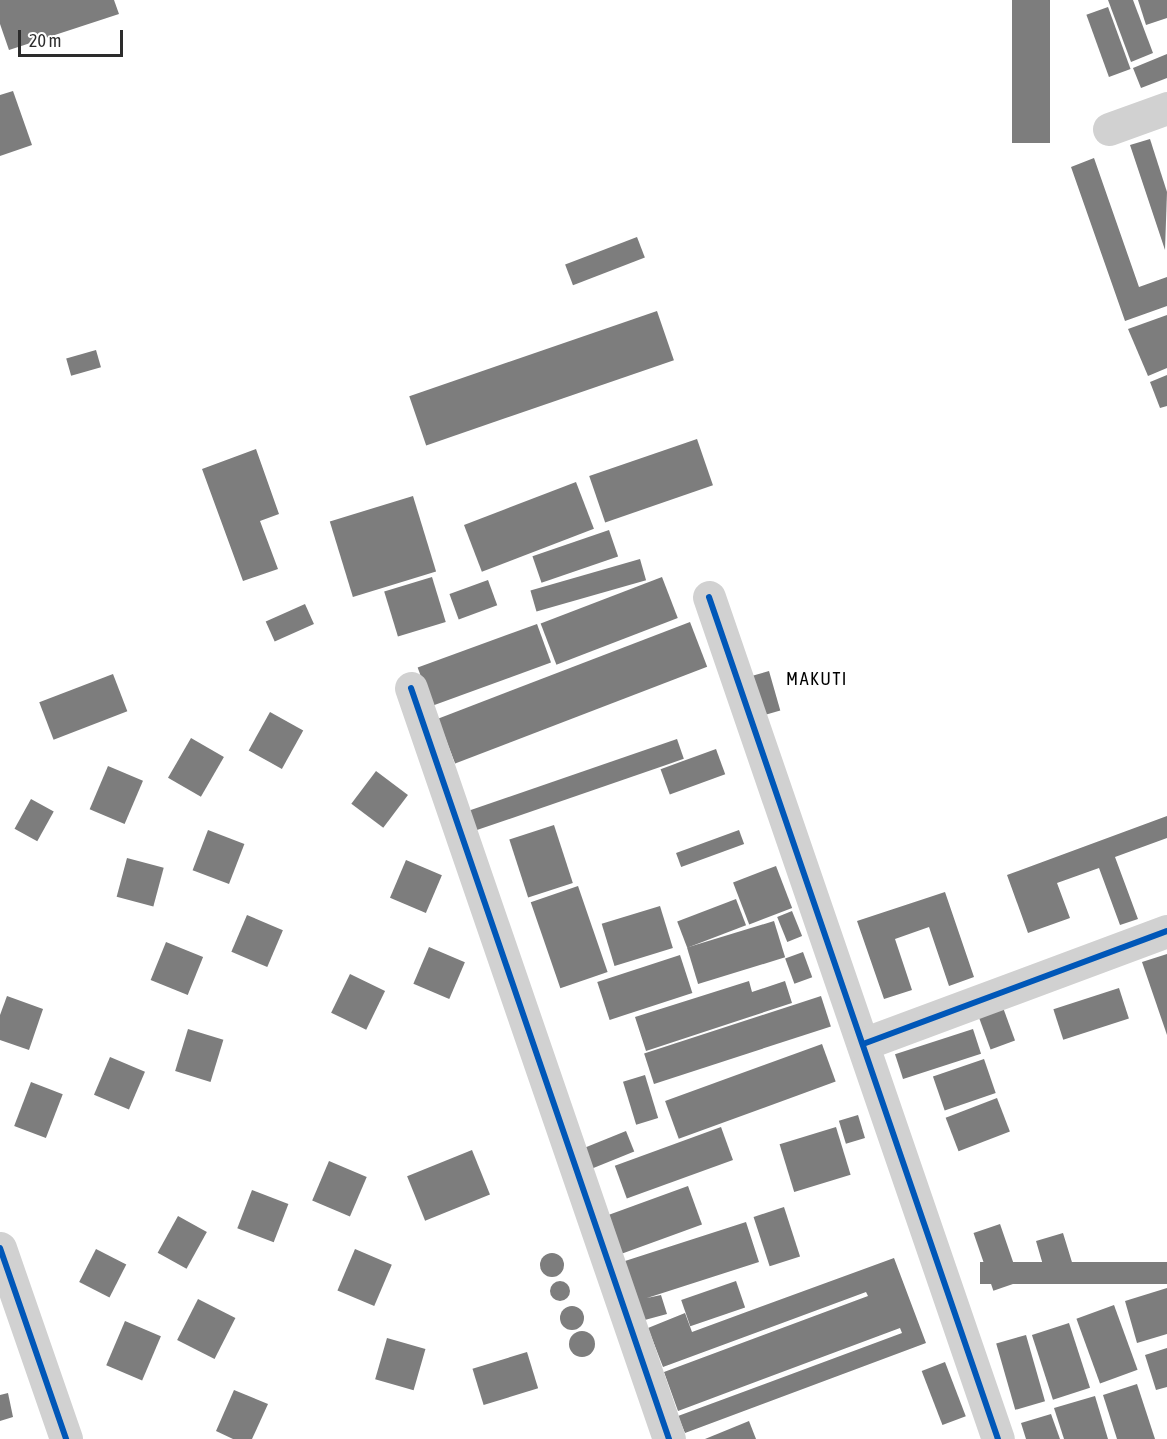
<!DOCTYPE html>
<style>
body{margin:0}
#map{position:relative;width:1167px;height:1439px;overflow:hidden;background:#fff;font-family:"Asap Condensed",sans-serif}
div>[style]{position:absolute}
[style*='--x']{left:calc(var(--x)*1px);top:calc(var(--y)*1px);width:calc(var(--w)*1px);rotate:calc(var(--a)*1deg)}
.building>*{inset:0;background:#7d7d7d;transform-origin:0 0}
.round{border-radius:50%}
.minor>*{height:33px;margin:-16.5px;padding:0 16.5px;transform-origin:16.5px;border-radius:16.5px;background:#d1d1d1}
.cycleway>*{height:6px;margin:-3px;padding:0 3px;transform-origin:3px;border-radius:3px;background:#0057b8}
span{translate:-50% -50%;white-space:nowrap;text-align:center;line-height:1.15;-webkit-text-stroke:6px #fff;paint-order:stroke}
.quarter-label{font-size:18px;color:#000;letter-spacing:1.5px}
.scale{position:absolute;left:18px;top:30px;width:105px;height:27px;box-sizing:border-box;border:3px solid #2c2c2c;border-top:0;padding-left:8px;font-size:18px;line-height:21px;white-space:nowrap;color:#2c2c2c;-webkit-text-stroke:4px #fff;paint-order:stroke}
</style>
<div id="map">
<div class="building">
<div style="clip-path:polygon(0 0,114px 0,119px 14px,9px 50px,0 24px)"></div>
<div style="left:1012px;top:0;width:38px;height:143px"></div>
<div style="clip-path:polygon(1108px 0,1133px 0,1153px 53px,1131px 62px)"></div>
<div style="clip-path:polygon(1138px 0,1167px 0,1167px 18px,1146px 25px)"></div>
<div style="left:1108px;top:7px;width:66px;height:23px;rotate:70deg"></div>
<div style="clip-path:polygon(1167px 54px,1167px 78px,1141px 88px,1133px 68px)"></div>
<div style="clip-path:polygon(13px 91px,32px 145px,0 156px,0 95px)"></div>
<div style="clip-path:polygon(1150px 139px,1167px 192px,1165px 250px,1130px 145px)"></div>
<div style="clip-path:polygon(1094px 158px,1139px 287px,1167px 277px,1167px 306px,1125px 321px,1071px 167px)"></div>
<div style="left:637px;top:237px;width:22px;height:77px;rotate:69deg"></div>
<div style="left:657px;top:311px;width:52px;height:262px;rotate:71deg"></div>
<div style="clip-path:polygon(1167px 315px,1167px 368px,1148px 376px,1128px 329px)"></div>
<div style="left:96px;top:350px;width:18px;height:31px;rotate:74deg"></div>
<div style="clip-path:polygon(1167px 375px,1167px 406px,1160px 408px,1150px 382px)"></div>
<div style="left:697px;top:439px;width:49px;height:114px;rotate:71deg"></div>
<div style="clip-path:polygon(256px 449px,279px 514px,260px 521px,278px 569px,243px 581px,202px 469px)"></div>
<div style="left:576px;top:482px;width:50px;height:120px;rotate:69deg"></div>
<div style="left:413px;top:496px;width:79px;height:87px;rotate:73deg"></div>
<div style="left:609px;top:530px;width:28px;height:81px;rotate:71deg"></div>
<div style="left:640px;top:559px;width:22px;height:114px;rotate:74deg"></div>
<div style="left:432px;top:577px;width:47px;height:50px;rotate:73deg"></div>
<div style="left:662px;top:577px;width:44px;height:130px;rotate:69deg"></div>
<div style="left:488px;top:580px;width:27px;height:41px;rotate:70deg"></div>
<div style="left:305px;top:604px;width:22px;height:43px;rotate:66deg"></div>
<div style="left:690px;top:622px;width:48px;height:270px;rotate:69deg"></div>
<div style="left:537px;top:624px;width:41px;height:127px;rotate:70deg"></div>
<div style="left:769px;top:671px;width:41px;height:19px;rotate:74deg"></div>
<div style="left:113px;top:674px;width:40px;height:79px;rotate:69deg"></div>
<div style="left:270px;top:712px;width:38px;height:44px;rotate:29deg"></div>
<div style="left:191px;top:738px;width:38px;height:46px;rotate:30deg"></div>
<div style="left:677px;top:739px;width:21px;height:225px;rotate:71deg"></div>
<div style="left:716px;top:749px;width:27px;height:59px;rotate:70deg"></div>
<div style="left:108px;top:766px;width:38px;height:47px;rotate:23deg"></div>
<div style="left:376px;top:771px;width:40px;height:41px;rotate:37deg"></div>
<div style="left:31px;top:799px;width:26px;height:34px;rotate:29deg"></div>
<div style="clip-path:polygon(1167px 816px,1167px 838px,1115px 857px,1138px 919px,1120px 925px,1099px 868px,1057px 883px,1070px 918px,1028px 933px,1007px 875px)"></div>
<div style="left:554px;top:825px;width:61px;height:47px;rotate:72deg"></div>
<div style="left:208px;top:830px;width:39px;height:43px;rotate:21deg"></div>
<div style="left:739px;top:830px;width:15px;height:67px;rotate:70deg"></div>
<div style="left:127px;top:858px;width:38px;height:40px;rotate:15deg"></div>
<div style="left:406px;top:860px;width:39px;height:41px;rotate:23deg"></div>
<div style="left:776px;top:866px;width:45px;height:46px;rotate:69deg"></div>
<div style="left:578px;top:886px;width:91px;height:50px;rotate:71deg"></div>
<div style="clip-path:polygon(945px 892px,974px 977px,949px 986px,929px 927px,895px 939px,912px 990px,884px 999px,857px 921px)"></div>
<div style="left:736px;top:899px;width:28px;height:63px;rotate:69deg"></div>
<div style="left:660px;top:906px;width:44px;height:61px;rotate:73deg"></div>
<div style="left:792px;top:911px;width:27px;height:16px;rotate:68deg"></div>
<div style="left:247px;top:915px;width:39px;height:40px;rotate:23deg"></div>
<div style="left:774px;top:921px;width:38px;height:91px;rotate:73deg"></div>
<div style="left:166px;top:942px;width:40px;height:41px;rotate:22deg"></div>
<div style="left:429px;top:947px;width:39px;height:40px;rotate:23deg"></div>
<div style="left:803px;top:952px;width:27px;height:19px;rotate:70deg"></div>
<div style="clip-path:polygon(1167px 954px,1167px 1035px,1142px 962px)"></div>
<div style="left:680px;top:955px;width:40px;height:87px;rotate:72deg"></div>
<div style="left:350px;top:974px;width:39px;height:43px;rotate:26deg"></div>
<div style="clip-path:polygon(749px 981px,752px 992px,785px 981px,792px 1003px,646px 1051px,635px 1017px)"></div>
<div style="left:1119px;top:988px;width:32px;height:69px;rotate:72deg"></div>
<div style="clip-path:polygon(7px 996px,43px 1009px,29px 1050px,0 1040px,0 1015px)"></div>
<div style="left:821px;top:996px;width:32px;height:186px;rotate:72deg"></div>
<div style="left:1001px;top:1002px;width:41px;height:26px;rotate:70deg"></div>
<div style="left:188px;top:1029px;width:37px;height:44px;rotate:17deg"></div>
<div style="left:973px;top:1029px;width:26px;height:82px;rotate:72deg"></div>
<div style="left:822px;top:1044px;width:40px;height:167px;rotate:70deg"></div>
<div style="left:110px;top:1057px;width:38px;height:41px;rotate:23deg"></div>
<div style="left:984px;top:1059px;width:36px;height:54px;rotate:71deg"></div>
<div style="left:645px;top:1075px;width:45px;height:23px;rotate:73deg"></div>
<div style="left:31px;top:1082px;width:34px;height:47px;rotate:21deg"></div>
<div style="left:997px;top:1098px;width:36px;height:55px;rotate:69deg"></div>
<div style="left:858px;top:1115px;width:24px;height:20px;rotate:73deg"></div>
<div style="left:721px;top:1127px;width:35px;height:113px;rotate:70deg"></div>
<div style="left:836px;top:1127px;width:50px;height:59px;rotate:73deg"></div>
<div style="left:626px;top:1131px;width:22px;height:50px;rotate:68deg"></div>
<div style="left:472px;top:1150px;width:48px;height:70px;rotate:68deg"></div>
<div style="left:329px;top:1161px;width:41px;height:43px;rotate:23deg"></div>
<div style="left:688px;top:1186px;width:41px;height:87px;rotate:70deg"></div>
<div style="left:252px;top:1190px;width:39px;height:41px;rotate:21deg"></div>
<div style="left:784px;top:1207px;width:52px;height:32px;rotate:72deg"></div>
<div style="left:178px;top:1216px;width:33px;height:42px;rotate:29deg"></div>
<div style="clip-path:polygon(746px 1222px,759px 1262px,647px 1298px,661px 1295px,667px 1314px,641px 1321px,625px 1261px)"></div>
<div style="left:1000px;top:1224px;width:61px;height:28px;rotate:71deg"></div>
<div style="clip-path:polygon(1063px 1233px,1075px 1272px,1040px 1283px,1036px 1268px,1043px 1265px,1036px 1241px)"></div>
<div style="left:96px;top:1249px;width:34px;height:37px;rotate:27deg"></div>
<div style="left:355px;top:1249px;width:40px;height:45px;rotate:23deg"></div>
<div class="round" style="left:540px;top:1253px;width:24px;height:24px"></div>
<div style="clip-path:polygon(894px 1258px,926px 1343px,685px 1433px,678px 1416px,902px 1333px,900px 1328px,678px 1411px,664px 1372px,868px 1296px,866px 1292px,663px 1367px,648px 1328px,685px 1313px,692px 1332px)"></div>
<div style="left:1167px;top:1262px;width:22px;height:187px;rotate:90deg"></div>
<div style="left:736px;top:1281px;width:28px;height:58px;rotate:71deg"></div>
<div class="round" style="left:550px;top:1281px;width:20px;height:20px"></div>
<div style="clip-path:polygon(1167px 1288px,1167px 1334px,1137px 1343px,1125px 1301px)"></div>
<div style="left:198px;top:1299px;width:42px;height:46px;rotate:27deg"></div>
<div style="left:1114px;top:1305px;width:69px;height:40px;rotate:70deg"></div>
<div class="round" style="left:560px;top:1306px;width:24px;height:24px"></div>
<div style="left:125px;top:1321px;width:39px;height:48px;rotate:23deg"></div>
<div style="left:1069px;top:1323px;width:68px;height:39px;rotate:72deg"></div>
<div class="round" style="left:569px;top:1331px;width:26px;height:26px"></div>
<div style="left:1026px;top:1335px;width:69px;height:31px;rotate:74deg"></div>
<div style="left:387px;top:1338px;width:40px;height:43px;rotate:16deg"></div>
<div style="clip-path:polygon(1167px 1348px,1167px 1387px,1156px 1390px,1145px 1355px)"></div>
<div style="left:527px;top:1352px;width:38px;height:57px;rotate:73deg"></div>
<div style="left:945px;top:1362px;width:58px;height:25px;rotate:69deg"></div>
<div style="clip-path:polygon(1137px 1384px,1155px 1439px,1117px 1439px,1103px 1395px)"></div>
<div style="clip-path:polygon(234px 1390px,268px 1404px,252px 1439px,233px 1439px,216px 1431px)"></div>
<div style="clip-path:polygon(8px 1393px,13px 1417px,0 1421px,0 1395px)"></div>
<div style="clip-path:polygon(1095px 1396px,1108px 1439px,1064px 1439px,1054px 1408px)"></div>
<div style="clip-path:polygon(1051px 1414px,1060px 1439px,1026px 1439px,1021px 1423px)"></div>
<div style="clip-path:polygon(749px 1421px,756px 1439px,705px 1439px)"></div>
</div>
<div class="minor">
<div style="--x:1109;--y:129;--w:62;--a:-19.9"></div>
<div style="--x:709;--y:597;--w:890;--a:71.06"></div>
<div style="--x:411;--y:688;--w:794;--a:71.04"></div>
<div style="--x:863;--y:1044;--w:324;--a:-20.4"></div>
<div style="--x:0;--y:1248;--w:202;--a:70.9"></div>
</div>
<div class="cycleway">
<div style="--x:709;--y:597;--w:890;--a:71.06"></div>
<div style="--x:411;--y:688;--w:794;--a:71.04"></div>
<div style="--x:863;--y:1044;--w:324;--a:-20.4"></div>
<div style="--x:0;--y:1248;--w:202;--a:70.9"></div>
</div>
<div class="quarter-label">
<span style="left:817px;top:679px">MAKUTI</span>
</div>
<div class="scale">20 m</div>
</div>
